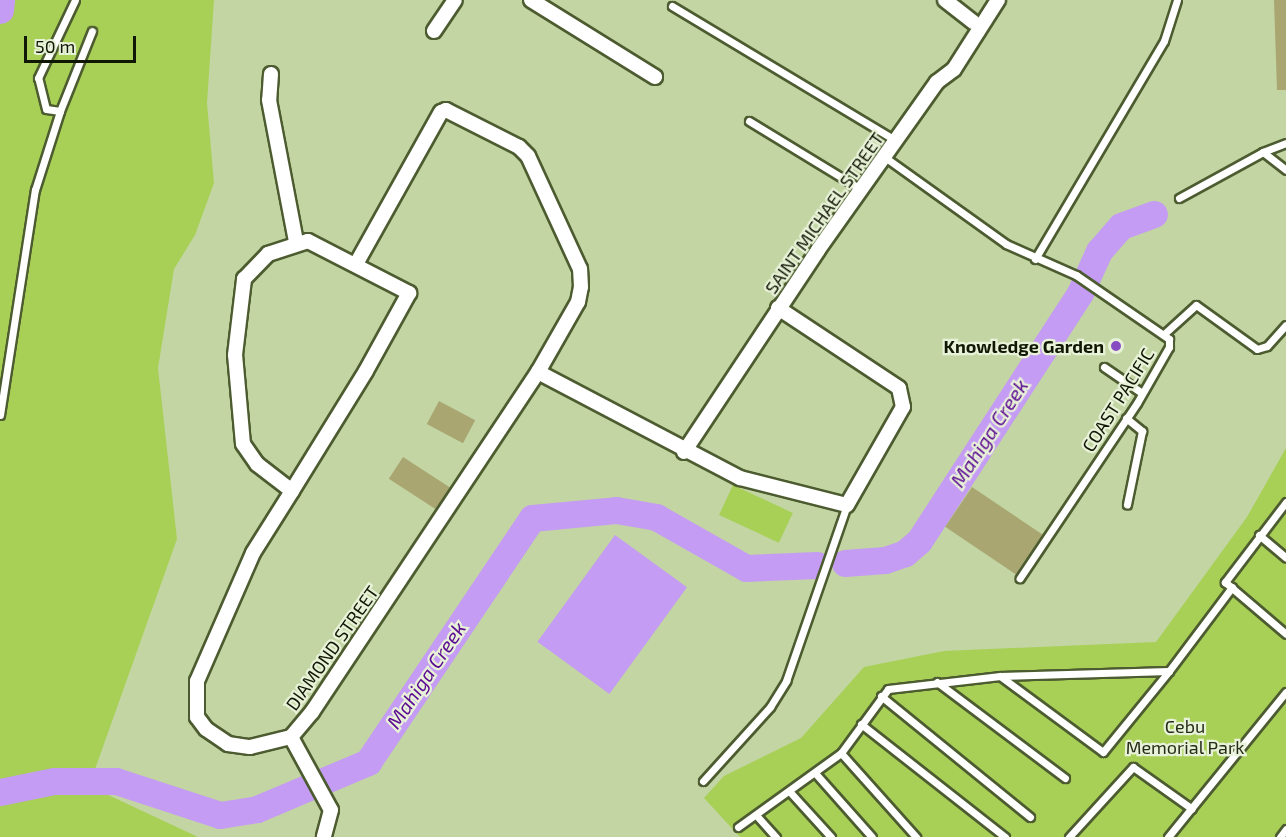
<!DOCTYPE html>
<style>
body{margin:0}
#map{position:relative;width:1286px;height:837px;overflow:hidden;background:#c2d5a3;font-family:"Exo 2",sans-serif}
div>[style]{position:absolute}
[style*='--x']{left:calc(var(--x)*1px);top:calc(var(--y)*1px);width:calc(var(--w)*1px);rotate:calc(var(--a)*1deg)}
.green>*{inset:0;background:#a8d056;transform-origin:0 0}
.water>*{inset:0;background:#c59cf3;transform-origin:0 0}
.river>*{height:27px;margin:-13.5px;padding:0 13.5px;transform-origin:13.5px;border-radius:13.5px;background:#c59cf3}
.building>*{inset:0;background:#a9a672;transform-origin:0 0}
.roads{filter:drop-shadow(2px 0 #4d5c30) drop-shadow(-2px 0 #4d5c30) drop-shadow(0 2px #4d5c30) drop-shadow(0 -2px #4d5c30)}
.lane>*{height:7px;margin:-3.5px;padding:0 3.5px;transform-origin:3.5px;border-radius:3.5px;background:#fff}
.street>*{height:14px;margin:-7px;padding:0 7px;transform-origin:7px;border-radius:7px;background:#fff}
.dots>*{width:16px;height:16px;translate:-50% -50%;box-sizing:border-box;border:3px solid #e8f2d8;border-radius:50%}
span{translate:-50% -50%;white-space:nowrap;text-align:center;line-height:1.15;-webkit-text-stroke:4.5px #e8f2d8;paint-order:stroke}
.street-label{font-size:18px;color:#111705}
.poi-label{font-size:18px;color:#111705;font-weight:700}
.right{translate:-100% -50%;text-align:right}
.park-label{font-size:18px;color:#252c17}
.water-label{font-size:20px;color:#5c0c92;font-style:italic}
.scale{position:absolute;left:24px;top:36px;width:112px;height:27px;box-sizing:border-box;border:3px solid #111705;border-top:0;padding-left:8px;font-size:18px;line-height:21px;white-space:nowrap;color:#111705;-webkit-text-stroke:4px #e8f2d8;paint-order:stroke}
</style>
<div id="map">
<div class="green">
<div style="clip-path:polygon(0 0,214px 0,207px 103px,214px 183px,195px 235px,174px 269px,158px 368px,177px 539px,89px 786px,198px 837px,0 837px)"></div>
<div style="clip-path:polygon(1286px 448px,1286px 837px,740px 837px,704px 798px,724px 776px,801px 738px,864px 667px,944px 651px,1156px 642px,1247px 517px)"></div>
<div style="left:733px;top:485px;width:66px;height:33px;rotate:25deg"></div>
</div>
<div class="water">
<div style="left:615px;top:535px;width:89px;height:132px;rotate:36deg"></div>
</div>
<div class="river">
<div style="--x:0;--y:10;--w:10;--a:-84"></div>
<div style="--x:845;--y:563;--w:40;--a:-4.3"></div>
<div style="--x:885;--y:560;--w:21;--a:-19"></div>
<div style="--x:905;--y:553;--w:18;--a:-41"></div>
<div style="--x:919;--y:541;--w:296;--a:-57"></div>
<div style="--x:1080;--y:293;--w:46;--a:-65.7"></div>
<div style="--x:1099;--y:251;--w:33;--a:-49"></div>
<div style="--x:1121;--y:226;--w:35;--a:-20"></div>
<div style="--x:0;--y:792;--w:55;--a:-11.5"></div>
<div style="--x:54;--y:781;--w:62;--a:0"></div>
<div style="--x:116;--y:781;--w:109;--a:18.1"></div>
<div style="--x:220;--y:815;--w:37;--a:-9"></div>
<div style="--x:257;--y:809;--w:121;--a:-22.9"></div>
<div style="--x:368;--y:762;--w:294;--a:-56.1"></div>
<div style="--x:532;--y:518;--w:84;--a:-5.4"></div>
<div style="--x:616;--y:510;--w:41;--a:9.9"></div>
<div style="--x:656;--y:517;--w:103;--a:29.5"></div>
<div style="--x:746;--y:568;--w:71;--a:-2.4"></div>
</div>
<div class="building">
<div style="clip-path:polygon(1274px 0,1286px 0,1286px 90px,1277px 90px)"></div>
<div style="left:439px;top:401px;width:41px;height:26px;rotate:28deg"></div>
<div style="left:403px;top:457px;width:56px;height:26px;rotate:33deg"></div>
<div style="left:972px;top:487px;width:85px;height:48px;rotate:34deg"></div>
</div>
<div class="roads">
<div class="lane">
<div style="--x:672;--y:6;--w:262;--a:31"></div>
<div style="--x:60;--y:111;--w:86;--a:-68.2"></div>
<div style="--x:749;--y:121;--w:132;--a:31.4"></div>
<div style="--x:1286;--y:143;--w:25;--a:159"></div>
<div style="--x:1263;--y:152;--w:29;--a:38"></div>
<div style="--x:886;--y:158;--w:148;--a:35.6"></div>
<div style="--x:1006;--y:244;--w:77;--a:23.9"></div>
<div style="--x:1076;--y:275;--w:113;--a:34.5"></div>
<div style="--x:1169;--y:339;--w:8;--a:90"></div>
<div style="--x:1169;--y:347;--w:64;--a:119.7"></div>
<div style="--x:1137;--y:403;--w:211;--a:123.8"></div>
<div style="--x:1179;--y:198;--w:96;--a:-28.7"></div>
<div style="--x:1035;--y:259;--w:253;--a:-59.4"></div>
<div style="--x:1164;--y:41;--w:43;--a:-72.4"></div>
<div style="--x:1164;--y:334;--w:43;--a:-42.2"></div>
<div style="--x:1196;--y:305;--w:75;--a:35.8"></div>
<div style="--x:1257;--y:349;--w:10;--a:-17"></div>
<div style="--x:1267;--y:346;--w:28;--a:-48"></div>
<div style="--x:1104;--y:367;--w:46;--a:34.4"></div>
<div style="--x:0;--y:415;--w:228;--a:-81.2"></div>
<div style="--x:35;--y:190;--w:83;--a:-72.4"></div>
<div style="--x:60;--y:111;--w:14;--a:-172"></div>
<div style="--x:46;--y:109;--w:32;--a:-104"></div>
<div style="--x:38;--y:78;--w:86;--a:-64.6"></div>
<div style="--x:1126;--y:418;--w:21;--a:39"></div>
<div style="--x:1142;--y:431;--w:75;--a:101.6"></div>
<div style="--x:1286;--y:502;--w:101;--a:127.3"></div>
<div style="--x:1225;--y:582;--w:80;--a:40.4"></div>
<div style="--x:1259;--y:535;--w:35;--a:40"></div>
<div style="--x:1000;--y:676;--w:128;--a:36.4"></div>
<div style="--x:1103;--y:752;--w:104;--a:-50.8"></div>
<div style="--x:937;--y:682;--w:160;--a:36.9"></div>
<div style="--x:881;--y:696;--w:192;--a:39.1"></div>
<div style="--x:861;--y:724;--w:183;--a:38.1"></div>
<div style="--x:841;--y:753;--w:113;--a:48.2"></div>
<div style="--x:816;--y:774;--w:84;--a:48.4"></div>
<div style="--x:703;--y:781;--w:100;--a:-47.8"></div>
<div style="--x:770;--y:707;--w:31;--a:-58"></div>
<div style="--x:786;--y:681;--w:186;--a:-70.9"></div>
<div style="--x:790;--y:792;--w:61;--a:47.7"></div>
<div style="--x:756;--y:815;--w:30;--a:48"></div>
<div style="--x:738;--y:827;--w:127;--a:-35.7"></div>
<div style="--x:841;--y:753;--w:79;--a:-53.7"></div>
<div style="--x:888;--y:689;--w:113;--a:-6.6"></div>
<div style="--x:1000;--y:676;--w:169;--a:-1.7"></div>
<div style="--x:1169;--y:671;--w:105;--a:-53.1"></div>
<div style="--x:1069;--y:837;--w:95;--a:-47.6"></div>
<div style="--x:1133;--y:767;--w:72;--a:35.4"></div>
<div style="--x:1168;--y:837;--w:187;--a:-50.9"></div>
<div style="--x:1280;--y:837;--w:10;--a:-53"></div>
</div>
<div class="street">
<div style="--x:531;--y:0;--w:146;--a:31.8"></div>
<div style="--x:945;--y:0;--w:36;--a:38"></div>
<div style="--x:434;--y:31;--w:37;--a:-56"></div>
<div style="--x:271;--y:74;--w:26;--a:94"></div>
<div style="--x:269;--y:100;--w:145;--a:79.2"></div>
<div style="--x:538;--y:372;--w:228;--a:27.7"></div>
<div style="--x:740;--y:478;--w:110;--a:14.2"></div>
<div style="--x:847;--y:505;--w:113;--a:-60.3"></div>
<div style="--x:903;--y:407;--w:19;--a:-102"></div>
<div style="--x:899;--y:388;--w:145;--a:-146.5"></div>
<div style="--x:684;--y:452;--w:242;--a:-56.4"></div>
<div style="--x:818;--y:250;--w:206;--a:-54.7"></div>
<div style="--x:937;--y:82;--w:21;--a:-37"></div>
<div style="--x:954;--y:69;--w:82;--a:-57.5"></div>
<div style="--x:292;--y:491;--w:44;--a:-142.4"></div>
<div style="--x:257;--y:464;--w:24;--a:-125"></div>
<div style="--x:243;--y:444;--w:89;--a:-95.1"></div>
<div style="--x:235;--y:355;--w:77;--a:-83.2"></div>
<div style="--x:244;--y:279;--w:35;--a:-46"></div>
<div style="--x:268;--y:254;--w:42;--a:-18"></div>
<div style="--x:308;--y:241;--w:114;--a:27.2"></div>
<div style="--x:409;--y:293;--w:89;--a:118.9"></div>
<div style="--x:366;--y:371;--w:141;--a:121.7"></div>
<div style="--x:292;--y:491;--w:73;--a:122.2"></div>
<div style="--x:253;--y:553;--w:140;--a:113.6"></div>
<div style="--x:197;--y:681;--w:36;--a:90"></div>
<div style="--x:197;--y:717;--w:15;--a:53"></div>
<div style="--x:206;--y:729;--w:27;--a:34"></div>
<div style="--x:228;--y:744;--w:22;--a:8"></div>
<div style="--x:250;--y:747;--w:42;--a:-13.7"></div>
<div style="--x:291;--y:737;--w:33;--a:-50"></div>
<div style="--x:312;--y:712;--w:408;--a:-56.4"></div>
<div style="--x:538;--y:372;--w:81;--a:-60.3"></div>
<div style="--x:578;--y:302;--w:15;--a:-79"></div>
<div style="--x:581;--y:287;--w:18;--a:-93"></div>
<div style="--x:580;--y:269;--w:124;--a:-114.7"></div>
<div style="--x:528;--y:156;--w:13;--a:-135"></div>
<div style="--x:519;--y:147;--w:82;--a:-153.1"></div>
<div style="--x:446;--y:110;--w:5;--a:158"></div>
<div style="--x:441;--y:112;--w:174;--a:119.2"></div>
<div style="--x:291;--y:737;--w:83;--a:61.3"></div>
<div style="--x:331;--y:810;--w:28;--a:105"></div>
</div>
</div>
<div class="dots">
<div style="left:1116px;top:346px;background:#884cc2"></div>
</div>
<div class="street-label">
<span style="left:824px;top:213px;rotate:-55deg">SAINT MICHAEL STREET</span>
<span style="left:1118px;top:400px;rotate:-58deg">COAST PACIFIC</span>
<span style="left:332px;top:648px;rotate:-55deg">DIAMOND STREET</span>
</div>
<div class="poi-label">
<span class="right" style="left:1104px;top:346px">Knowledge Garden</span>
</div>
<div class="park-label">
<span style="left:1185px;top:737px">Cebu<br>Memorial Park</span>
</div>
<div class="water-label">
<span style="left:989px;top:433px;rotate:-57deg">Mahiga Creek</span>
<span style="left:426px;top:675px;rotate:-56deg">Mahiga Creek</span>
</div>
<div class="scale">50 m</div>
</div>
